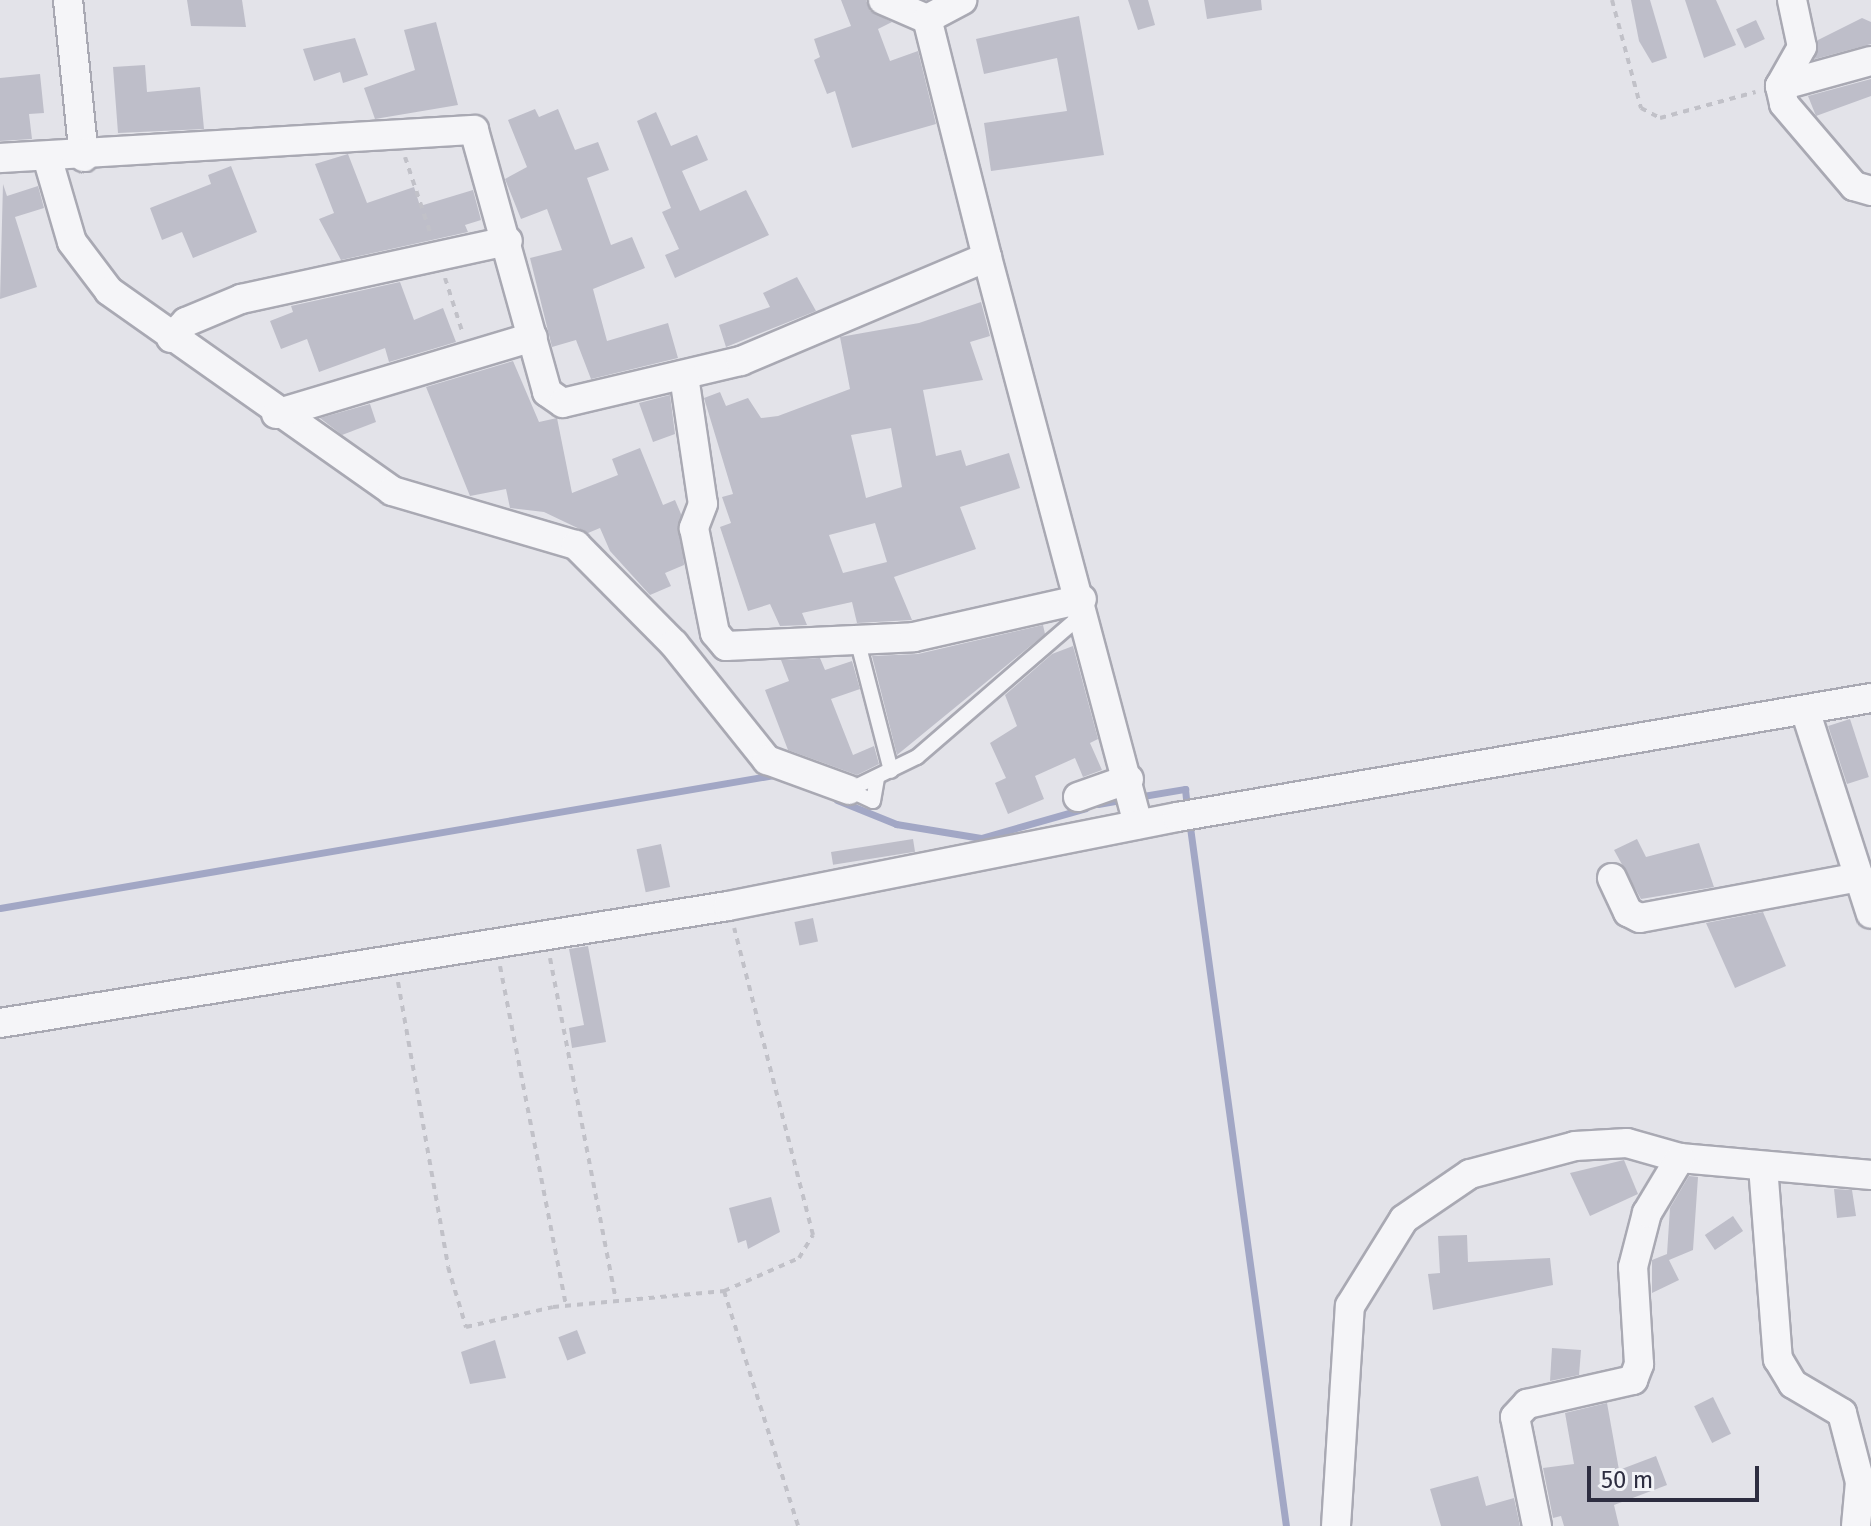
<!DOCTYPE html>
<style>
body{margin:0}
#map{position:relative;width:1871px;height:1526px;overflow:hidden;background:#e3e3e9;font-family:"Fira Sans",sans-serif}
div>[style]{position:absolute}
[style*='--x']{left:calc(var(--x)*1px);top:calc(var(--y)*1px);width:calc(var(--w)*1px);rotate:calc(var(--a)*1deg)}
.stream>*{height:7px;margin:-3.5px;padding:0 3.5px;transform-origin:3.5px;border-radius:3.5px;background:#a2a7c5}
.building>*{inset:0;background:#bebec9;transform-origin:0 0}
.path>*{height:4px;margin-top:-2px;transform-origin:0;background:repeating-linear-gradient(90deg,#c1c1c8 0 6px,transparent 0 12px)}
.roads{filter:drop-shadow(2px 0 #a9a9b3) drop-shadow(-2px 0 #a9a9b3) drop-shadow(0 2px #a9a9b3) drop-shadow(0 -2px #a9a9b3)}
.service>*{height:14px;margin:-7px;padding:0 7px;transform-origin:7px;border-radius:7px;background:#f5f5f8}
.minor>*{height:28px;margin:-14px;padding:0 14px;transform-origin:14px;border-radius:14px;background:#f5f5f8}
span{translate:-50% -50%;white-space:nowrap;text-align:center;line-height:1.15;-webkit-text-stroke:6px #f2f3f7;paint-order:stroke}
.scale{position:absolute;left:1587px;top:1466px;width:172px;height:36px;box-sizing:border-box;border:4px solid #2d2d40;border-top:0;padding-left:10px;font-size:24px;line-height:28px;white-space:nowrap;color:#2d2d40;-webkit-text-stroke:6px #f2f3f7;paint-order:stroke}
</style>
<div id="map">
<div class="stream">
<div style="--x:1137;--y:797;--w:49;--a:-9.5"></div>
<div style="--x:1185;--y:789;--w:19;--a:84"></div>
<div style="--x:837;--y:800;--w:64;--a:22.1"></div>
<div style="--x:896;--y:824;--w:86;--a:9.4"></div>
<div style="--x:981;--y:838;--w:109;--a:-15.9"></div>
<div style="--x:1098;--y:804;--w:27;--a:-10"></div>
<div style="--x:1189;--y:820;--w:713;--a:82.18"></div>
<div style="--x:0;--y:908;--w:785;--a:-9.75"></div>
</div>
<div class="building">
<div style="clip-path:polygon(187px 0,242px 0,246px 27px,191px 26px)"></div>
<div style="clip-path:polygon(841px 0,866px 0,870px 11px,892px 22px,878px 29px,890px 61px,918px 51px,936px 124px,852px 148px,835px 91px,827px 94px,814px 60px,820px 57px,814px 39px,851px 26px)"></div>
<div style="clip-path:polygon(1128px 0,1148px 0,1155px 25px,1138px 30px)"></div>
<div style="clip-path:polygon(1204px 0,1261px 0,1262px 10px,1207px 19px)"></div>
<div style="clip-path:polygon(1631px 0,1650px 0,1667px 58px,1652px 63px,1639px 41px)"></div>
<div style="clip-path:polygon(1685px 0,1716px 0,1736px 45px,1704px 58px)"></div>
<div style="clip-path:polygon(1079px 16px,1104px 155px,991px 171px,984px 123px,1067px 111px,1057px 58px,984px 74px,976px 39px)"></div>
<div style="clip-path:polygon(1862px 18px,1871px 22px,1871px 44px,1815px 59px,1818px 40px)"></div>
<div style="left:1756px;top:20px;width:21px;height:22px;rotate:65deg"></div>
<div style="clip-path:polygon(436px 22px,458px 105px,375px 119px,364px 88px,415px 70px,404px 30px)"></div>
<div style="clip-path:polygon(355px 38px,368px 75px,343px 83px,340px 72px,314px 81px,303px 49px)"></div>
<div style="clip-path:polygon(145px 65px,147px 92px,200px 87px,204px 129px,118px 133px,113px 67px)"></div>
<div style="clip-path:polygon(40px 74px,44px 113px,29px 114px,32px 139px,0 141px,0 78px)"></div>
<div style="clip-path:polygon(1871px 79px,1871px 96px,1816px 116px,1808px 96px)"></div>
<div style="clip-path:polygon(535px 109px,539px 117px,558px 109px,575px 150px,598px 142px,609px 170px,587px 178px,611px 245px,632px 237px,645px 268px,593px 289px,607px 341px,668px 323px,678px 358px,591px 379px,576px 340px,552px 347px,530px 258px,562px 250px,547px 209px,521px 219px,505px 179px,527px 167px,508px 120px)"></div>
<div style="clip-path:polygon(656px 112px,671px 146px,697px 135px,708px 160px,682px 171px,700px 211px,746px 190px,769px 235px,675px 278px,665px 255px,679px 249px,662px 212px,671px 208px,637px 121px)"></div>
<div style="clip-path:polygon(348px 154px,367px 203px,414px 187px,420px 206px,473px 190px,481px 220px,465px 225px,468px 232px,341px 260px,319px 219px,334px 213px,315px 164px)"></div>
<div style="clip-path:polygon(231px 166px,257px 232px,193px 258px,182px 232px,162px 240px,150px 208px,211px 184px,208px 175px)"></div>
<div style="clip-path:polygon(3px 184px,7px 196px,38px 186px,44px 208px,15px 217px,37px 287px,0 299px)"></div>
<div style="clip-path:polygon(797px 277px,816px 311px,726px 347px,719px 325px,770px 307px,763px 293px)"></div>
<div style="clip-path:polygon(400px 282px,414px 320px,443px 308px,456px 342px,389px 362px,385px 348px,319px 372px,307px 339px,281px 349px,270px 321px,293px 312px,291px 306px)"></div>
<div style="clip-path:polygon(evenodd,981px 302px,990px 336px,970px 342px,983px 380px,923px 390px,936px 456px,961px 450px,966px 466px,1009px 453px,1020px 488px,960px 507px,976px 549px,894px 577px,912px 620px,857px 623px,852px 602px,802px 613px,807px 625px,780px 626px,770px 604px,748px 611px,720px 527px,731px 523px,722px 497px,733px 494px,704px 398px,720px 392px,726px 406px,748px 398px,761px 418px,778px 416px,850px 389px,840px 337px,919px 323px,981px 302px,891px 428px,902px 487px,866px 498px,851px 435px,891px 428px,981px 302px,875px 523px,887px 562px,843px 573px,829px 535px,875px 523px)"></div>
<div style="clip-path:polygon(513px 361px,539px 422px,557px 418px,572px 493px,618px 475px,612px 459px,640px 448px,663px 505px,675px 500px,681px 514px,684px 565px,665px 573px,671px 586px,650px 595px,610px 551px,600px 528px,588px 533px,544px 512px,510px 508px,506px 489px,470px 496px,426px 387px)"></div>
<div style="clip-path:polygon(670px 395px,675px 434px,653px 442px,639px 403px)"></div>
<div style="clip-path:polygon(370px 404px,376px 422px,342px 435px,320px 418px)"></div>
<div style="clip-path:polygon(1043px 625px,1045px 634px,897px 755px,872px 656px,918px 654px)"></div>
<div style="clip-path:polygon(1073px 646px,1098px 739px,1090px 743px,1102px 770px,1083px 777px,1075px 758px,1035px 776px,1044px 799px,1008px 814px,995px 783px,1006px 778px,990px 743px,1017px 726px,1005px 695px,1052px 654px)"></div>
<div style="clip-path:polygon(820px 658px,825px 670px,852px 661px,860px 689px,831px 699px,853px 755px,874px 746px,879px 764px,857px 775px,788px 750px,765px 690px,789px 681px,781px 660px)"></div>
<div style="left:1850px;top:719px;width:61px;height:23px;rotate:72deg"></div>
<div style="left:913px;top:839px;width:13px;height:83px;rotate:81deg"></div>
<div style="clip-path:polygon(1637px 839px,1646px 857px,1699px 843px,1714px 887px,1641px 899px,1614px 850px)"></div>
<div style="left:661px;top:844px;width:44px;height:25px;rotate:78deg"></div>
<div style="clip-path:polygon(1763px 912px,1786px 966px,1735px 988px,1706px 923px)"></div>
<div style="left:813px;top:918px;width:24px;height:19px;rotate:78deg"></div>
<div style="clip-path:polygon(588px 946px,606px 1042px,572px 1048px,569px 1028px,584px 1025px,569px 949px)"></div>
<div style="clip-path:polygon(1624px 1160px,1638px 1194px,1590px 1216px,1570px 1173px)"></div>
<div style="clip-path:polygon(1689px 1176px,1698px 1177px,1693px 1250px,1669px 1260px,1679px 1280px,1652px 1293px,1652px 1260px,1667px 1254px,1670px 1208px)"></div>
<div style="clip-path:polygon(1834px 1189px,1852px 1190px,1856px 1216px,1837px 1218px)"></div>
<div style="clip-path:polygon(771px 1197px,780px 1232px,748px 1249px,746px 1240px,738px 1243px,729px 1208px)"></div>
<div style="left:1733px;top:1216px;width:18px;height:34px;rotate:56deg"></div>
<div style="clip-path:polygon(1467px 1235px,1468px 1262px,1550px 1258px,1553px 1285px,1433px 1310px,1428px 1274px,1440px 1273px,1438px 1236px)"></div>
<div style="left:577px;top:1330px;width:25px;height:20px;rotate:69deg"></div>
<div style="clip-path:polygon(495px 1340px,506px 1378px,470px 1384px,461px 1352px)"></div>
<div style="clip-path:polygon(1552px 1348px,1581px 1350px,1579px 1375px,1550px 1381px)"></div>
<div style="left:1713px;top:1397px;width:41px;height:21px;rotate:64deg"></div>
<div style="clip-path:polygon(1607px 1403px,1619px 1470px,1656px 1456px,1667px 1485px,1614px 1505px,1619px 1526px,1564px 1526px,1561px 1516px,1553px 1518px,1543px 1468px,1574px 1464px,1565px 1413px)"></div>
<div style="clip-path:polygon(1478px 1476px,1486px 1506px,1514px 1498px,1520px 1526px,1441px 1526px,1430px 1489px)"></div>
</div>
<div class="path">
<div style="--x:1612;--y:0;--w:112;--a:75"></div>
<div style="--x:1641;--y:108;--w:21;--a:28"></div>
<div style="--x:1660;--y:118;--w:99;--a:-15.2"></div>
<div style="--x:405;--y:157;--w:79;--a:71.6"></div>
<div style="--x:445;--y:278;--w:56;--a:72.2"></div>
<div style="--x:550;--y:958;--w:349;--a:79.1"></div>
<div style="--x:500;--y:966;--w:345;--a:79"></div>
<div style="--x:398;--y:982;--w:289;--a:80"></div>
<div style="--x:448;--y:1267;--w:63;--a:73.3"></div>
<div style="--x:466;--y:1327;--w:89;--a:-12.9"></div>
<div style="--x:553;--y:1307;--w:172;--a:-5.3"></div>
<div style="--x:724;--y:1291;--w:82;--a:-23.7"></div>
<div style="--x:799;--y:1258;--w:27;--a:-59"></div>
<div style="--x:813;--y:1235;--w:317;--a:-104.4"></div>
<div style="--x:724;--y:1291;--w:246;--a:72.5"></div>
</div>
<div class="roads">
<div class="service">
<div style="--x:858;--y:643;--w:132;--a:75.5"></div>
<div style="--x:849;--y:790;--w:76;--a:-25.9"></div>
<div style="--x:917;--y:757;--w:221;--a:-40.8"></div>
<div style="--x:849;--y:790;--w:26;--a:25"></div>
<div style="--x:873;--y:801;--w:23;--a:-80"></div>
</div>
<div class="minor">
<div style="--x:68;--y:0;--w:158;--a:84.2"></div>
<div style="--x:883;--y:0;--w:48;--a:23.4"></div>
<div style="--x:1792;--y:0;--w:48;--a:78"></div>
<div style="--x:1802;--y:47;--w:45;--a:119.4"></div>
<div style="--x:1780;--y:86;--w:18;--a:77"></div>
<div style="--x:1784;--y:104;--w:108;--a:49.5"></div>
<div style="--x:1854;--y:186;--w:18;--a:16"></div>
<div style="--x:1780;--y:86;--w:94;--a:-15.4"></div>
<div style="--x:0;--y:158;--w:475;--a:-3.4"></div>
<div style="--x:474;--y:130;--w:272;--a:74.4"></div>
<div style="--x:547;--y:392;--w:19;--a:35"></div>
<div style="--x:563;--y:403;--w:183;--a:-13.3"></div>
<div style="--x:741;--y:361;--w:267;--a:-22.9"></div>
<div style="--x:987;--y:257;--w:245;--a:-104.1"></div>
<div style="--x:927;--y:19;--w:40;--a:-28"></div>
<div style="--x:48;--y:160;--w:85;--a:73.7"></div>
<div style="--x:72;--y:242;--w:61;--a:52.9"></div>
<div style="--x:109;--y:291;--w:347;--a:35.2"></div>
<div style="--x:392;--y:491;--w:192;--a:16.4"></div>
<div style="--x:576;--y:545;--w:139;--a:45.3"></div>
<div style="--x:674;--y:644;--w:149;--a:51.3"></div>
<div style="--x:767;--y:760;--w:87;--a:20.1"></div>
<div style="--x:987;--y:257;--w:587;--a:75.09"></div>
<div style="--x:171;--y:338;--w:22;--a:-47"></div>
<div style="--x:186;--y:322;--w:60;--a:-22.7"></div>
<div style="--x:241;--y:299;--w:273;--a:-12.3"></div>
<div style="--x:684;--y:376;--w:129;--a:81.6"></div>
<div style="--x:703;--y:504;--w:26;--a:111"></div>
<div style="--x:694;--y:528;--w:107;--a:78.7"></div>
<div style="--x:715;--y:633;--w:17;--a:50"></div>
<div style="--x:726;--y:646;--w:188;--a:-2.7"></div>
<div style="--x:914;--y:637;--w:172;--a:-12.7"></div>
<div style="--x:276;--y:414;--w:268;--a:-16.7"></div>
<div style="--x:1805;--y:710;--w:214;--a:72.1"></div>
<div style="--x:1078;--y:797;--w:54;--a:-19.4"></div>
<div style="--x:1612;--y:878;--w:38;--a:65"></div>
<div style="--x:1628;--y:912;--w:13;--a:27"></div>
<div style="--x:1640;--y:918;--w:223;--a:-10.6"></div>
<div style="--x:0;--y:1023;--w:737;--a:-9.13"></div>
<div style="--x:728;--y:906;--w:458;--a:-11.2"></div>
<div style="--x:1177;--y:817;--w:704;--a:-9.73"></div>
<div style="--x:1763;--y:1166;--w:194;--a:85.6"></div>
<div style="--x:1778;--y:1359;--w:29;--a:59"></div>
<div style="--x:1793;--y:1384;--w:57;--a:30.6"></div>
<div style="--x:1842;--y:1413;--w:71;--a:75.4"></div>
<div style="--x:1860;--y:1482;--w:44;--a:95.2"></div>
<div style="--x:1336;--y:1526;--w:220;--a:-86.4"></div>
<div style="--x:1350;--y:1306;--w:102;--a:-58.2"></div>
<div style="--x:1404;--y:1219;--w:80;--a:-34.3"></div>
<div style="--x:1470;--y:1174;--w:109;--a:-14.9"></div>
<div style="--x:1575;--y:1146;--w:52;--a:-3.3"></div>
<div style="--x:1627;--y:1143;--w:55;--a:15.8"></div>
<div style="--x:1680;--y:1158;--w:192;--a:5.1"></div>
<div style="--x:1537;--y:1526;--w:111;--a:-101.4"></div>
<div style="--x:1515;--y:1417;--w:18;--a:-47"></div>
<div style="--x:1527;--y:1404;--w:109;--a:-12.8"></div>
<div style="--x:1633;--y:1380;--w:17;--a:-69"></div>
<div style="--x:1639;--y:1364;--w:97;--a:-93.5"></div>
<div style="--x:1633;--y:1267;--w:56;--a:-75.5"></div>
<div style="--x:1647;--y:1213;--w:64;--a:-59"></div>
</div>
</div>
<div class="scale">50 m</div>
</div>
